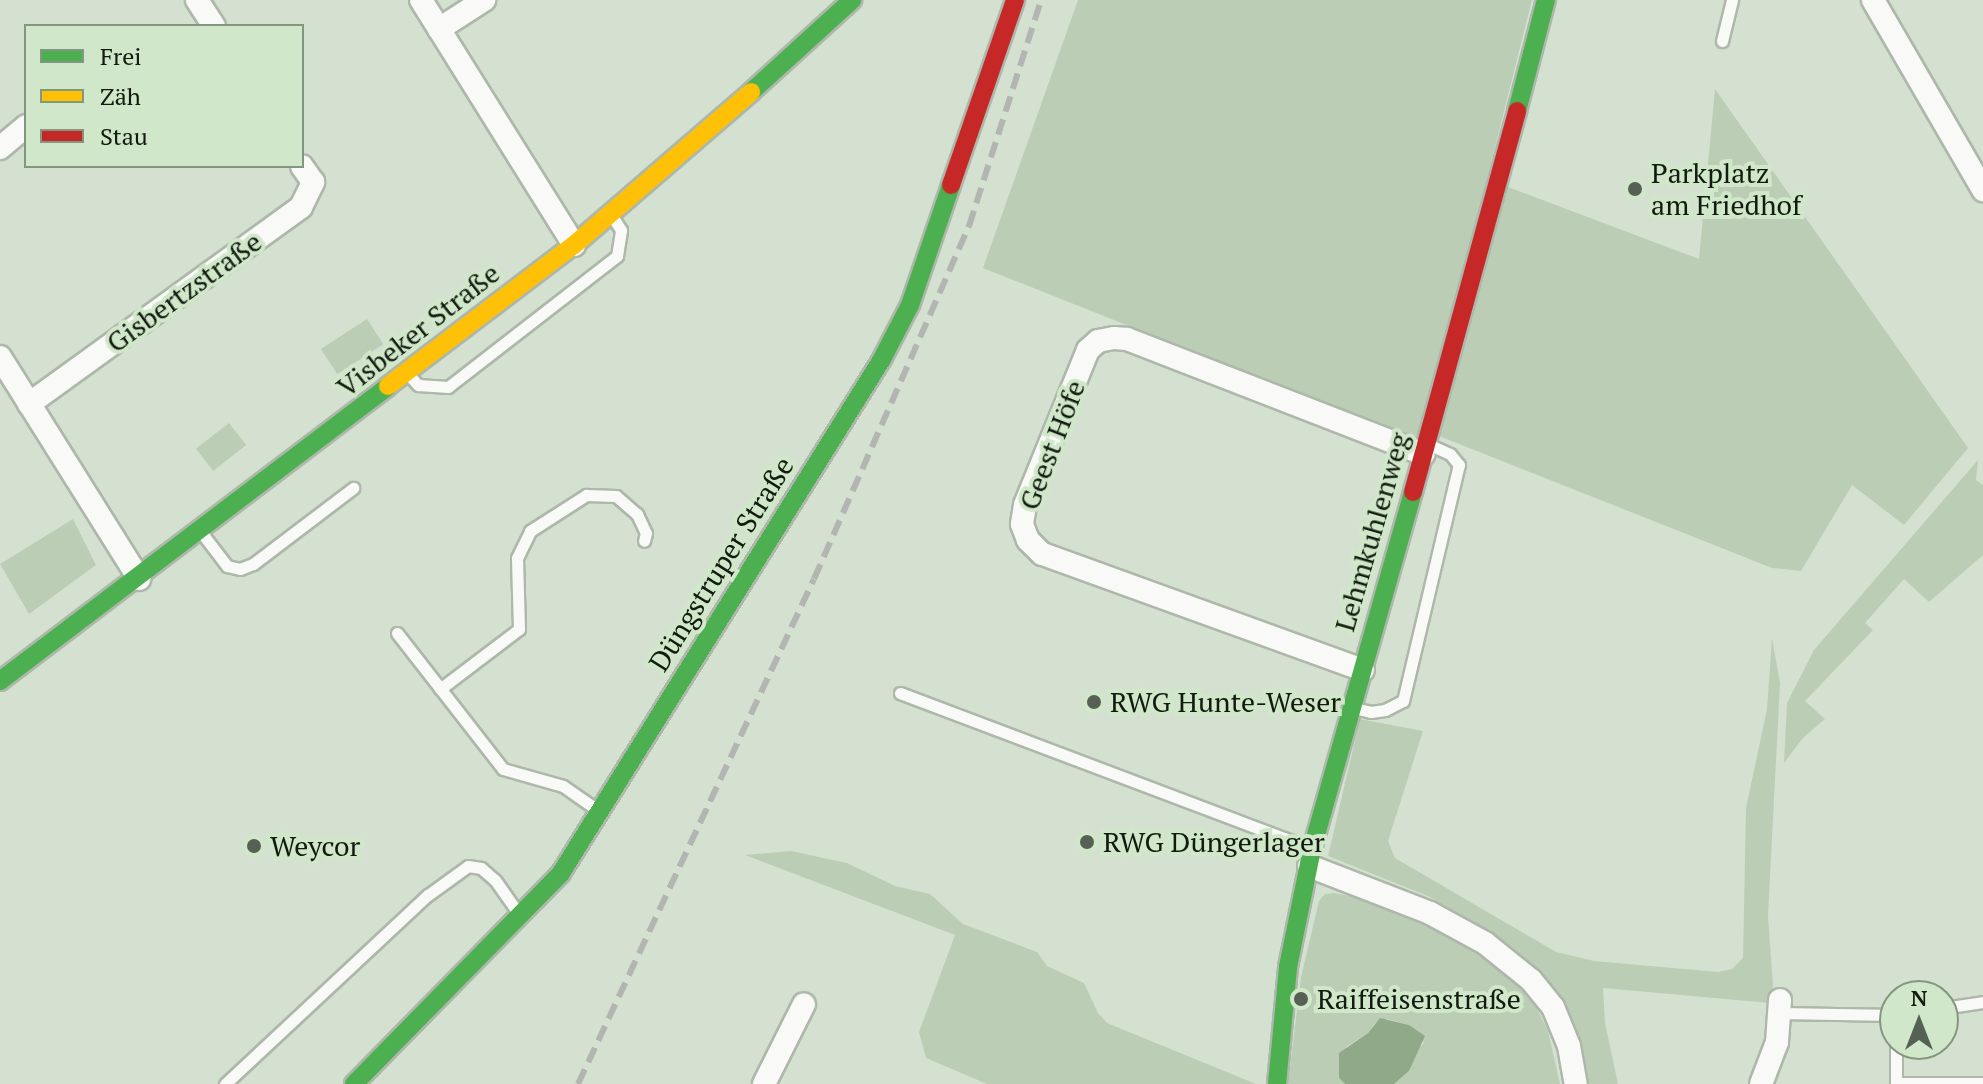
<!DOCTYPE html>
<meta charset="utf-8">
<style>
body{margin:0}
#map{position:relative;width:1983px;height:1084px;overflow:hidden;background:#d4e1d0;font-family:"PT Serif",serif}
div>[style]{position:absolute}
[style*='--x']{left:calc(var(--x)*1px);top:calc(var(--y)*1px);width:calc(var(--w)*1px);rotate:calc(var(--a)*1deg)}
.green>*{inset:0;background:#bbceb5;transform-origin:0 0}
.water>*{inset:0;background:#90aa89}
.roads{filter:drop-shadow(2px 0 #adb7aa) drop-shadow(-2px 0 #adb7aa) drop-shadow(0 2px #adb7aa) drop-shadow(0 -2px #adb7aa)}
.lane>*{height:11px;margin:-5.5px;padding:0 5.5px;transform-origin:5.5px;border-radius:5.5px;background:#f9faf8}
.street>*{height:22px;margin:-11px;padding:0 11px;transform-origin:11px;border-radius:11px;background:#f9faf8}
.fast>*{height:18px;margin:-9px;padding:0 9px;transform-origin:9px;border-radius:9px;background:#4caf50}
.slow>*{height:18px;margin:-9px;padding:0 9px;transform-origin:9px;border-radius:9px;background:#ffc107}
.jam>*{height:18px;margin:-9px;padding:0 9px;transform-origin:9px;border-radius:9px;background:#c62828}
.rail>*{height:6px;margin-top:-3px;transform-origin:0;background:repeating-linear-gradient(90deg,#b2b5b1 0 16px,transparent 0 24px)}
.dots>*{width:22px;height:22px;translate:-50% -50%;box-sizing:border-box;border:4px solid #d0e8c9;border-radius:50%}
span{translate:-50% -50%;white-space:nowrap;text-align:center;line-height:1.15;-webkit-text-stroke:8px #d0e8c9;paint-order:stroke}
.poi-label{font-size:28px;color:#131b11}
.left{translate:0 -50%;text-align:left}
.street-label{font-size:28px;color:#131b11}
.legend{position:absolute;left:24px;top:24px;width:280px;height:144px;box-sizing:border-box;background:#d0e8c9;border:2px solid #84967f;margin:0;padding:10px 14px;list-style:none;font-size:24px;color:#131b11}
.legend li{display:flex;align-items:center;gap:16px;height:40px}
.legend b{width:40px;border:2px solid #84967f}
.north{position:absolute;left:1879px;top:980px;width:80px;height:80px;box-sizing:border-box;background:#d0e8c9;border:2px solid #84967f;border-radius:50%;rotate:0deg;font-size:22px;font-weight:700;line-height:32px;text-align:center;color:#131b11}
.north::after{content:'';display:block;margin:auto;width:28px;height:36px;background:#576054;clip-path:polygon(50% 0,100% 100%,50% 72%,0 100%)}
</style>
<div id="map">
<div class="green">
<div style="clip-path:polygon(1078px 0,1532px 0,1487px 179px,1699px 259px,1715px 89px,1968px 448px,1904px 525px,1852px 485px,1801px 571px,1772px 568px,1439px 436px,1408px 437px,983px 268px)"></div>
<div style="left:367px;top:319px;width:30px;height:55px;rotate:57deg"></div>
<div style="left:229px;top:423px;width:28px;height:42px;rotate:52deg"></div>
<div style="clip-path:polygon(1978px 460px,1976px 480px,1983px 485px,1983px 555px,1929px 602px,1904px 579px,1865px 623px,1873px 630px,1805px 701px,1825px 719px,1803px 738px,1784px 763px,1787px 703px,1814px 650px)"></div>
<div style="clip-path:polygon(73px 519px,96px 565px,29px 614px,0 564px)"></div>
<div style="clip-path:polygon(1772px 638px,1780px 683px,1768px 916px,1773px 985px,1770px 1003px,1603px 988px,1605px 1023px,1618px 1084px,1587px 1084px,1573px 1024px,1560px 1001px,1540px 973px,1491px 932px,1430px 897px,1328px 856px,1360px 719px,1423px 731px,1388px 841px,1395px 858px,1556px 952px,1594px 961px,1718px 972px,1732px 969px,1743px 958px,1746px 808px,1767px 709px)"></div>
<div style="clip-path:polygon(791px 851px,847px 863px,895px 886px,930px 894px,963px 924px,1037px 952px,1047px 966px,1084px 983px,1098px 1013px,1107px 1023px,1256px 1084px,987px 1084px,926px 1058px,919px 1032px,955px 935px,745px 855px)"></div>
<div style="clip-path:polygon(1334px 893px,1390px 904px,1480px 949px,1506px 969px,1533px 1001px,1548px 1031px,1560px 1084px,1394px 1084px,1409px 1071px,1417px 1049px,1424px 1043px,1409px 1025px,1387px 1019px,1375px 1023px,1368px 1033px,1346px 1047px,1339px 1078px,1345px 1084px,1288px 1084px,1301px 977px,1319px 901px,1325px 894px)"></div>
</div>
<div class="water">
<div style="clip-path:polygon(1380px 1018px,1409px 1025px,1425px 1036px,1409px 1071px,1394px 1084px,1345px 1084px,1339px 1078px,1339px 1053px,1368px 1033px)"></div>
</div>
<div class="roads">
<div class="lane">
<div style="--x:1722;--y:41;--w:42;--a:-76.3"></div>
<div style="--x:408;--y:374;--w:15;--a:48"></div>
<div style="--x:418;--y:385;--w:30;--a:4"></div>
<div style="--x:448;--y:387;--w:214;--a:-37.8"></div>
<div style="--x:617;--y:256;--w:26;--a:-81"></div>
<div style="--x:621;--y:230;--w:17;--a:-123"></div>
<div style="--x:201;--y:532;--w:43;--a:52.6"></div>
<div style="--x:227;--y:566;--w:13;--a:13"></div>
<div style="--x:240;--y:569;--w:14;--a:-21"></div>
<div style="--x:253;--y:564;--w:126;--a:-37.2"></div>
<div style="--x:397;--y:633;--w:172;--a:52.1"></div>
<div style="--x:503;--y:769;--w:62;--a:15.8"></div>
<div style="--x:563;--y:786;--w:40;--a:34.9"></div>
<div style="--x:440;--y:689;--w:99;--a:-37.2"></div>
<div style="--x:519;--y:629;--w:71;--a:-91.6"></div>
<div style="--x:517;--y:558;--w:30;--a:-64"></div>
<div style="--x:530;--y:531;--w:67;--a:-32.7"></div>
<div style="--x:586;--y:495;--w:30;--a:2"></div>
<div style="--x:616;--y:496;--w:28;--a:41"></div>
<div style="--x:637;--y:514;--w:21;--a:65"></div>
<div style="--x:646;--y:533;--w:8;--a:104"></div>
<div style="--x:900;--y:693;--w:439;--a:20.7"></div>
<div style="--x:1354;--y:708;--w:17;--a:13"></div>
<div style="--x:1371;--y:712;--w:14;--a:-8"></div>
<div style="--x:1385;--y:710;--w:20;--a:-27"></div>
<div style="--x:1403;--y:701;--w:243;--a:-76.7"></div>
<div style="--x:1459;--y:465;--w:14;--a:-129"></div>
<div style="--x:1450;--y:454;--w:22;--a:-156"></div>
<div style="--x:1943;--y:1008;--w:40;--a:-8.5"></div>
<div style="--x:1779;--y:1013;--w:116;--a:1"></div>
<div style="--x:1896;--y:1044;--w:39;--a:90"></div>
<div style="--x:1896;--y:1083;--w:87;--a:0"></div>
<div style="--x:225;--y:1084;--w:277;--a:-43"></div>
<div style="--x:428;--y:895;--w:49;--a:-35.9"></div>
<div style="--x:468;--y:866;--w:13;--a:9"></div>
<div style="--x:481;--y:868;--w:18;--a:41"></div>
<div style="--x:495;--y:880;--w:42;--a:54.8"></div>
</div>
<div class="street">
<div style="--x:197;--y:0;--w:31;--a:57"></div>
<div style="--x:421;--y:0;--w:289;--a:58"></div>
<div style="--x:1873;--y:0;--w:220;--a:59.9"></div>
<div style="--x:439;--y:29;--w:54;--a:-32.8"></div>
<div style="--x:0;--y:148;--w:34;--a:-40"></div>
<div style="--x:0;--y:357;--w:262;--a:57.9"></div>
<div style="--x:29;--y:404;--w:336;--a:-35.9"></div>
<div style="--x:301;--y:207;--w:28;--a:-64"></div>
<div style="--x:313;--y:182;--w:19;--a:-125"></div>
<div style="--x:1363;--y:670;--w:341;--a:-160.1"></div>
<div style="--x:1042;--y:554;--w:20;--a:-135"></div>
<div style="--x:1028;--y:540;--w:17;--a:-111"></div>
<div style="--x:1022;--y:524;--w:19;--a:-81"></div>
<div style="--x:1025;--y:505;--w:167;--a:-67.9"></div>
<div style="--x:1088;--y:350;--w:13;--a:-42"></div>
<div style="--x:1098;--y:341;--w:16;--a:-11"></div>
<div style="--x:1114;--y:338;--w:13;--a:4"></div>
<div style="--x:1127;--y:339;--w:318;--a:21.2"></div>
<div style="--x:1309;--y:866;--w:130;--a:21.2"></div>
<div style="--x:1430;--y:913;--w:63;--a:28.6"></div>
<div style="--x:1485;--y:943;--w:59;--a:38.8"></div>
<div style="--x:1531;--y:980;--w:35;--a:51"></div>
<div style="--x:1553;--y:1007;--w:42;--a:67.7"></div>
<div style="--x:1569;--y:1046;--w:39;--a:80"></div>
<div style="--x:764;--y:1084;--w:89;--a:-63.4"></div>
<div style="--x:1761;--y:1084;--w:45;--a:-69.1"></div>
<div style="--x:1777;--y:1042;--w:42;--a:-85.9"></div>
</div>
<div class="fast">
<div style="--x:751;--y:92;--w:137;--a:-42.3"></div>
<div style="--x:1517;--y:111;--w:115;--a:-75.4"></div>
<div style="--x:0;--y:681;--w:487;--a:-37.2"></div>
<div style="--x:354;--y:1084;--w:296;--a:-45.5"></div>
<div style="--x:561;--y:873;--w:606;--a:-58.01"></div>
<div style="--x:882;--y:359;--w:61;--a:-62.6"></div>
<div style="--x:910;--y:305;--w:127;--a:-71.1"></div>
<div style="--x:1277;--y:1084;--w:118;--a:-84.6"></div>
<div style="--x:1288;--y:967;--w:120;--a:-78.5"></div>
<div style="--x:1312;--y:849;--w:371;--a:-74.2"></div>
</div>
<div class="slow">
<div style="--x:388;--y:386;--w:233;--a:-37.2"></div>
<div style="--x:574;--y:245;--w:234;--a:-40.8"></div>
</div>
<div class="jam">
<div style="--x:951;--y:185;--w:196;--a:-70.9"></div>
<div style="--x:1413;--y:492;--w:395;--a:-74.7"></div>
</div>
</div>
<div class="rail">
<div style="--x:578;--y:1084;--w:557;--a:-64.95"></div>
<div style="--x:814;--y:579;--w:386;--a:-66.3"></div>
<div style="--x:969;--y:226;--w:237;--a:-72.3"></div>
</div>
<div class="dots">
<div style="left:1635px;top:189px;background:#576054"></div>
<div style="left:1094px;top:702px;background:#576054"></div>
<div style="left:1087px;top:842px;background:#576054"></div>
<div style="left:254px;top:846px;background:#576054"></div>
<div style="left:1301px;top:999px;background:#576054"></div>
</div>
<div class="poi-label">
<span class="left" style="left:1651px;top:189px">Parkplatz<br>am Friedhof</span>
<span class="left" style="left:1110px;top:702px">RWG Hunte-Weser</span>
<span class="left" style="left:1103px;top:842px">RWG Düngerlager</span>
<span class="left" style="left:270px;top:846px">Weycor</span>
<span class="left" style="left:1317px;top:999px">Raiffeisenstraße</span>
</div>
<div class="street-label">
<span style="left:184px;top:292px;rotate:-36deg">Gisbertzstraße</span>
<span style="left:418px;top:330px;rotate:-38deg">Visbeker Straße</span>
<span style="left:1052px;top:445px;rotate:-69deg">Geest Höfe</span>
<span style="left:1372px;top:532px;rotate:-74deg">Lehmkuhlenweg</span>
<span style="left:721px;top:564px;rotate:-58deg">Düngstruper Straße</span>
</div>
<ul class="legend">
<li><b style="height:10px;background:#4caf50"></b>Frei</li>
<li><b style="height:10px;background:#ffc107"></b>Zäh</li>
<li><b style="height:10px;background:#c62828"></b>Stau</li>
</ul>
<div class="north">N</div>
</div>
